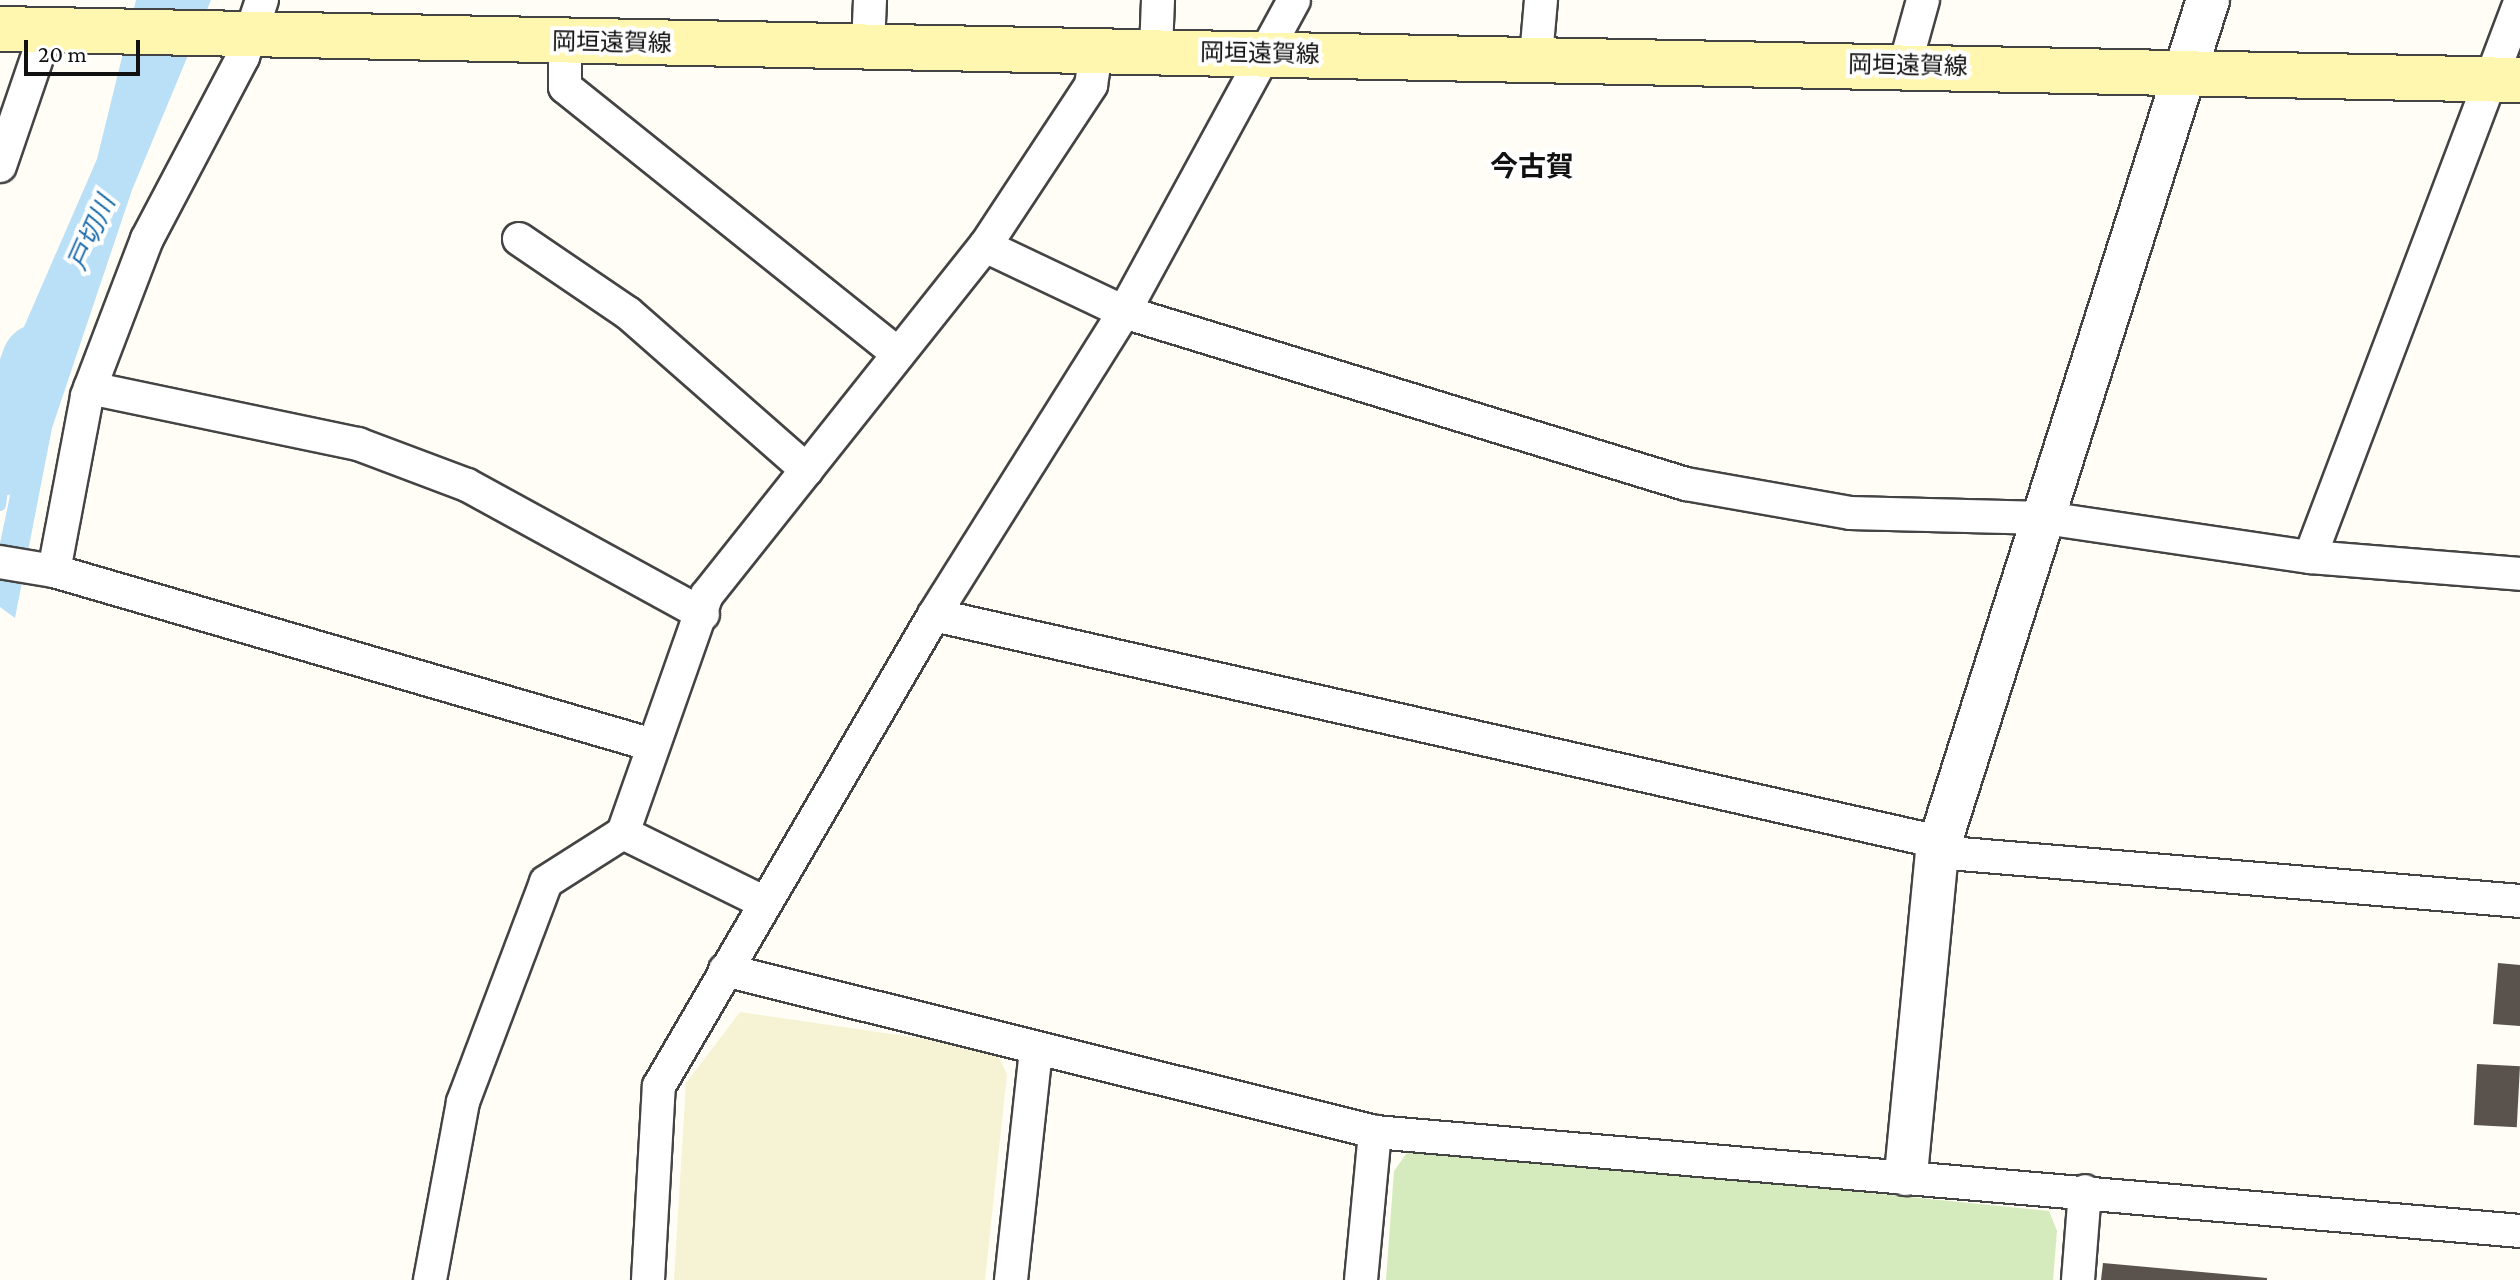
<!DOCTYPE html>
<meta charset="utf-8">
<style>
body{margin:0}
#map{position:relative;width:2520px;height:1280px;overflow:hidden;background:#fffdf5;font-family:"Crimson Pro","Noto Sans JP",serif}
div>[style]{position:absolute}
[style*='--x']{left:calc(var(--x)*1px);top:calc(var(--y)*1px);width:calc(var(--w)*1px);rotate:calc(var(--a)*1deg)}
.farmland>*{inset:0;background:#f6f3d4}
.green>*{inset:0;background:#d5ebbd}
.water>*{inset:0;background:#b9e0f7}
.stream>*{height:12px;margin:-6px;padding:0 6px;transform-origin:6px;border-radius:6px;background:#b9e0f7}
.river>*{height:70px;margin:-35px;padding:0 35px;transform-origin:35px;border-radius:35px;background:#b9e0f7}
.building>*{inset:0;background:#5a524d;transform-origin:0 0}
.roads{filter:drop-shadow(2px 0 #444) drop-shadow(-2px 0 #444) drop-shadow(0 2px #444) drop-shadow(0 -2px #444)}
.minor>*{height:32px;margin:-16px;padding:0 16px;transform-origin:16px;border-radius:16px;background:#fff}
.tertiary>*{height:42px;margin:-21px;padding:0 21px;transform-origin:21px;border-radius:21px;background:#fff}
.secondary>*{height:44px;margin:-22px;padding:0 22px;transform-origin:22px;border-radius:22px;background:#fff6b0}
span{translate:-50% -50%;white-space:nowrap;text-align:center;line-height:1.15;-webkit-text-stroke:8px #fff;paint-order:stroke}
.street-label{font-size:24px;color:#111}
.water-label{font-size:26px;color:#1768a6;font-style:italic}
.quarter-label{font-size:28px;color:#111;font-weight:700}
.scale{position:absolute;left:24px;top:40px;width:116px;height:36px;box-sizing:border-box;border:4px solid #111;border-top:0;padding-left:10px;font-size:24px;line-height:28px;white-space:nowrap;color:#111;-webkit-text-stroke:6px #fff;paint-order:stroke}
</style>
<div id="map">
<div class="farmland">
<div style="clip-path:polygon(740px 1012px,995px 1049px,1007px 1074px,985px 1280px,674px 1280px,686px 1083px)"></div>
</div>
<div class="green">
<div style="clip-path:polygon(1422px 1148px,2049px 1211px,2057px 1231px,2053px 1280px,1386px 1280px,1394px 1171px,1406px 1154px)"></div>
</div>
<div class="water">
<div style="clip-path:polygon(136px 0,211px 0,132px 190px,52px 428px,15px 618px,0 607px,0 543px,18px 458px,0 448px,0 382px,97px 159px)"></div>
</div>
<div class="stream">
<div style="--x:0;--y:505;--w:47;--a:-82.7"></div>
</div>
<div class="river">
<div style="--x:0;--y:461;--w:108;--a:-69.9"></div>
</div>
<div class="building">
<div style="clip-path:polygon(2498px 963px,2520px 965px,2520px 1026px,2493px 1024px)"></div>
<div style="left:2477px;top:1064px;width:43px;height:61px;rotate:3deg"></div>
<div style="clip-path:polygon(2103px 1263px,2267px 1278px,2267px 1280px,2101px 1280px)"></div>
</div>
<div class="roads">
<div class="minor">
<div style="--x:565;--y:42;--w:45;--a:90"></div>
<div style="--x:565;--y:87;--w:427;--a:38.7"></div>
<div style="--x:868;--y:46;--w:46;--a:-87.5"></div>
<div style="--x:1156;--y:50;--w:50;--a:-87.7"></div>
<div style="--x:1536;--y:57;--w:57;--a:-85"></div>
<div style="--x:1905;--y:65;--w:67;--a:-74.5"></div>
<div style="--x:0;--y:166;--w:145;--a:-71.1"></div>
<div style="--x:519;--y:239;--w:132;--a:34.2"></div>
<div style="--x:628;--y:313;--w:238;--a:41.3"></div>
<div style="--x:985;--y:246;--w:154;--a:25.4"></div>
<div style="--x:1124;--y:312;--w:588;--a:17.02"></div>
<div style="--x:1686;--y:484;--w:167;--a:10"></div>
<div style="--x:1850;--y:513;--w:195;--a:1.5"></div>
<div style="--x:2045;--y:518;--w:268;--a:8.4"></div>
<div style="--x:2310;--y:557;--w:211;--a:4.6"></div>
<div style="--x:90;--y:388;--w:274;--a:11.8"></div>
<div style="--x:358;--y:444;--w:116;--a:20.6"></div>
<div style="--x:467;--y:485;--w:269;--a:28.7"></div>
<div style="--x:2310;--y:557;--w:593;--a:-69.27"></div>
<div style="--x:0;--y:562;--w:55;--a:9.5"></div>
<div style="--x:54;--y:571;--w:620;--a:16.21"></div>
<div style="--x:54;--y:571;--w:178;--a:-79.3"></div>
<div style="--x:87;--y:396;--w:168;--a:-69.1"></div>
<div style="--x:147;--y:239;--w:206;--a:-62.2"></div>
<div style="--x:243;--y:57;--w:60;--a:-71.6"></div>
<div style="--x:934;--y:615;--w:1030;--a:12.73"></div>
<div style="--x:623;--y:833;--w:158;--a:26.2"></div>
<div style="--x:1937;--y:852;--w:585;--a:4.8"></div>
<div style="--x:725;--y:970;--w:670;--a:13.99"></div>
<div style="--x:1375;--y:1132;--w:1149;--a:4.94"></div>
<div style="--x:430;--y:1280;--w:181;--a:-79.5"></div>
<div style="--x:463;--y:1102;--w:235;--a:-69.3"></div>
<div style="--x:546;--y:882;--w:91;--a:-32.5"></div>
<div style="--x:623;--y:833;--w:252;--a:-70.6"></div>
<div style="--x:707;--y:595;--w:446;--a:-51.5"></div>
<div style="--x:985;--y:246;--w:193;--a:-56.6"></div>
<div style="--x:1091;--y:85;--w:36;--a:-81"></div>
<div style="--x:648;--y:1280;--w:194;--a:-86.8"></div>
<div style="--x:659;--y:1086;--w:545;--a:-59.72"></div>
<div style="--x:934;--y:615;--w:358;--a:-57.9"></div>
<div style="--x:1124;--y:312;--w:355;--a:-61.4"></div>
<div style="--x:1011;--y:1280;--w:232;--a:-83.8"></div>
<div style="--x:1361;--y:1280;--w:149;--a:-84.6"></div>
<div style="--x:2078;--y:1280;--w:89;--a:-85.5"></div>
</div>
<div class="tertiary">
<div style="--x:1906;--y:1174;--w:323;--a:-84.5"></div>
<div style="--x:1937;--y:852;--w:894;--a:-72.36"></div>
</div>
<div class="secondary">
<div style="--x:0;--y:29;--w:2521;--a:1.16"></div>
</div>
</div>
<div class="street-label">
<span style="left:612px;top:42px;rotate:1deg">岡垣遠賀線</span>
<span style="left:1260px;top:53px;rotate:1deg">岡垣遠賀線</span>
<span style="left:1908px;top:65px;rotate:1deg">岡垣遠賀線</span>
</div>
<div class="water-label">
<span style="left:92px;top:233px;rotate:-66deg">戸切川</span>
</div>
<div class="quarter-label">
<span style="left:1532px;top:167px">今古賀</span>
</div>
<div class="scale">20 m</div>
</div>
